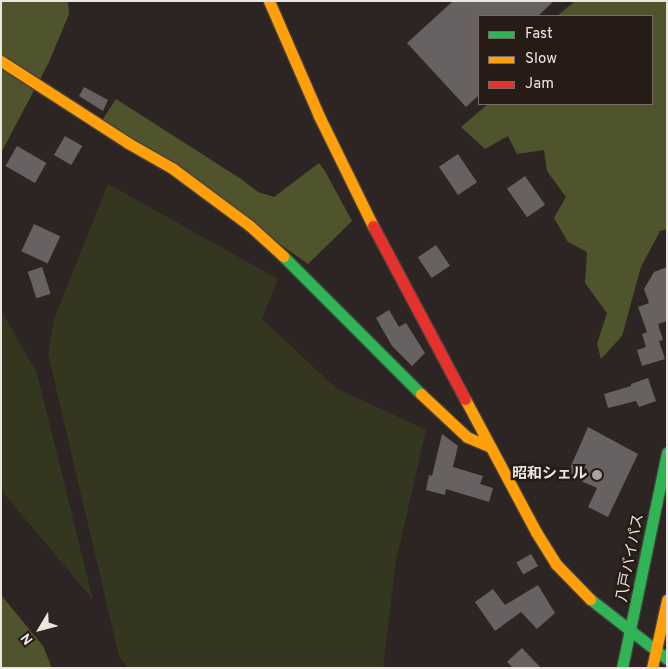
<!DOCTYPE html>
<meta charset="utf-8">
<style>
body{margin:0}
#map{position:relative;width:668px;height:669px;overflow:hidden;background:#2c2523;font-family:Overpass,"Noto Sans JP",sans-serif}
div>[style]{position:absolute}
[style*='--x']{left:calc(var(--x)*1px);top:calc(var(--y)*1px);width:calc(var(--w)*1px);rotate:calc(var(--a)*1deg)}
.green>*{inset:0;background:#343620}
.forest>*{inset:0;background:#4f542d}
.building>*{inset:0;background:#676162;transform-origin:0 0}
.roads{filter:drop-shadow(1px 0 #46413e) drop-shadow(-1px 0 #46413e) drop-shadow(0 1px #46413e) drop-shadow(0 -1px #46413e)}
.fast>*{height:11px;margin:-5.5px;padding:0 5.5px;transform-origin:5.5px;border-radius:5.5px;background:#30b455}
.slow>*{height:11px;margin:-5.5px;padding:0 5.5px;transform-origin:5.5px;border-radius:5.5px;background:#ff9f0a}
.jam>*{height:11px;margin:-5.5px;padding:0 5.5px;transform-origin:5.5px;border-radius:5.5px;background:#e5322d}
.dots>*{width:14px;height:14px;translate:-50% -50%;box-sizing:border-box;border:2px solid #261b15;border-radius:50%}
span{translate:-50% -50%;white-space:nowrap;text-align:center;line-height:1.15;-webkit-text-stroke:5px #261b15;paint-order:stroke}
.poi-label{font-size:15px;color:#ede5e1;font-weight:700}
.right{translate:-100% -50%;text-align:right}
.street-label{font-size:15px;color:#ede5e1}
.frame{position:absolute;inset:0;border:2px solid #ede5e1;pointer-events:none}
.legend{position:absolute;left:478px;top:15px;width:175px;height:90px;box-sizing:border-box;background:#261b15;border:1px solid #766c67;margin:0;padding:6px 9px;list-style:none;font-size:15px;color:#ede5e1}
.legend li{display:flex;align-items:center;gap:10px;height:25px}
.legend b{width:25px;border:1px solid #766c67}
.north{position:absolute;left:15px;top:604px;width:50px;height:50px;-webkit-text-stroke:4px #261b15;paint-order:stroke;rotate:233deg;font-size:14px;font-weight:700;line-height:20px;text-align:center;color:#ede5e1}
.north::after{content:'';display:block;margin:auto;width:18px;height:22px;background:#ede5e1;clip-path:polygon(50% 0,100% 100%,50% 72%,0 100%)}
</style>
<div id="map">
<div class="green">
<div style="clip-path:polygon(108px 184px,278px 279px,262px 319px,336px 388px,426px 430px,396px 561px,383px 668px,128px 668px,119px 656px,48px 354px,54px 319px)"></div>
<div style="clip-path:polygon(1px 310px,37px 373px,93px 600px,1px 490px)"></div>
</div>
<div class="forest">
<div style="clip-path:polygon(1px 1px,68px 1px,69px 14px,49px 62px,1px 153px)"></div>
<div style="clip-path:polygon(575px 1px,667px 1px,667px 229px,660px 231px,641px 267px,622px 336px,601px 359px,597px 344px,607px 313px,585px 283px,587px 252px,568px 242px,554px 218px,566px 197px,547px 171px,544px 150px,517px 154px,508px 136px,485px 149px,461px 127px,488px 104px,652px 104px,652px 16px,557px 16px)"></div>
<div style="clip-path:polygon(116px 99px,241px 179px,258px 192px,274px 197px,319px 163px,325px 171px,352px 221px,308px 264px,103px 119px)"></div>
<div style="clip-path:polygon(1px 595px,43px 646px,52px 668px,1px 668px)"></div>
</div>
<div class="building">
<div style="clip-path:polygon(453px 1px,554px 1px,538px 16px,479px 16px,479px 95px,466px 107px,407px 43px)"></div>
<div style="clip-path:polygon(84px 87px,108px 100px,103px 111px,79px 96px)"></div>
<div style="left:65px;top:136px;width:20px;height:22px;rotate:30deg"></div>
<div style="left:17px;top:146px;width:34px;height:23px;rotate:30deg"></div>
<div style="left:458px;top:154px;width:34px;height:23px;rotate:56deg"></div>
<div style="left:525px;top:176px;width:35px;height:22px;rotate:55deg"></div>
<div style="left:34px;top:224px;width:29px;height:30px;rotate:25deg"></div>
<div style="left:436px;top:245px;width:25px;height:22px;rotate:56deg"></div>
<div style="left:42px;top:267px;width:28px;height:15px;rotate:72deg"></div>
<div style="clip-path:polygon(667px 267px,667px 321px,658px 324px,663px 340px,659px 341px,665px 359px,642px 366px,637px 350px,646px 347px,642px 334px,647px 332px,638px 307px,649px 303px,644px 289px,654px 272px)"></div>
<div style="clip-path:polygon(389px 310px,399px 327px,406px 323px,425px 353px,412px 366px,392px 346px,376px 318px)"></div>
<div style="clip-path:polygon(648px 378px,656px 401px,639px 407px,636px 401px,608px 408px,604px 394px,631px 386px,631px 384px)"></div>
<div style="clip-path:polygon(588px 427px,638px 454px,608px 517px,588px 507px,597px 488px,567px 475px)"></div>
<div style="clip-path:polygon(442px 434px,458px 446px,453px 467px,483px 476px,480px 484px,493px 488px,489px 502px,446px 489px,445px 495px,426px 490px,429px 475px,432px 476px)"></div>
<div style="left:531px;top:554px;width:14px;height:17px;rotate:60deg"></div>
<div style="clip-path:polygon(538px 585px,555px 613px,537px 629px,521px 612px,495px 631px,475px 602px,493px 589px,505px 605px)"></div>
<div style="clip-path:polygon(522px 648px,541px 668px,513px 668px,507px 662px)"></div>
</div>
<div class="roads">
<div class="fast">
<div style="--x:283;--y:256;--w:195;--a:45"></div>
<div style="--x:590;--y:599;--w:98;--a:37.9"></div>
<div style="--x:622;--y:668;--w:220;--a:-78.2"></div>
</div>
<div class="slow">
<div style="--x:269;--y:1;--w:125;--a:66.5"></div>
<div style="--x:319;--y:116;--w:123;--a:63.9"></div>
<div style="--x:1;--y:61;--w:151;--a:32.8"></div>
<div style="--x:128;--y:143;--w:51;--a:29.6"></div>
<div style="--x:172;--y:168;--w:97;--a:36.6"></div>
<div style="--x:250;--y:226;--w:45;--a:42.3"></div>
<div style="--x:421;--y:394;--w:63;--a:43.1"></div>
<div style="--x:467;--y:437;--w:23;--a:23"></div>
<div style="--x:465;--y:399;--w:151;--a:61.9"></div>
<div style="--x:536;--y:532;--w:38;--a:58"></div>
<div style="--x:556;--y:564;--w:49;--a:45.8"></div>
<div style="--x:652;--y:668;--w:70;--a:-77.6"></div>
</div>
<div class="jam">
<div style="--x:373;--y:226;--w:196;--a:62"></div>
</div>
</div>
<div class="dots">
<div style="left:597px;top:475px;background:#a9a29e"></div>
</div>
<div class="poi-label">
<span class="right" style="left:587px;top:475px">昭和シェル</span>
</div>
<div class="street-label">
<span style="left:631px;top:558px;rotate:-79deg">八戸バイパス</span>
</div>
<div class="frame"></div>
<ul class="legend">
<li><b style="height:6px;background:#30b455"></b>Fast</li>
<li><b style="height:6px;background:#ff9f0a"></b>Slow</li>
<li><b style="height:6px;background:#e5322d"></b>Jam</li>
</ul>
<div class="north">N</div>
</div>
